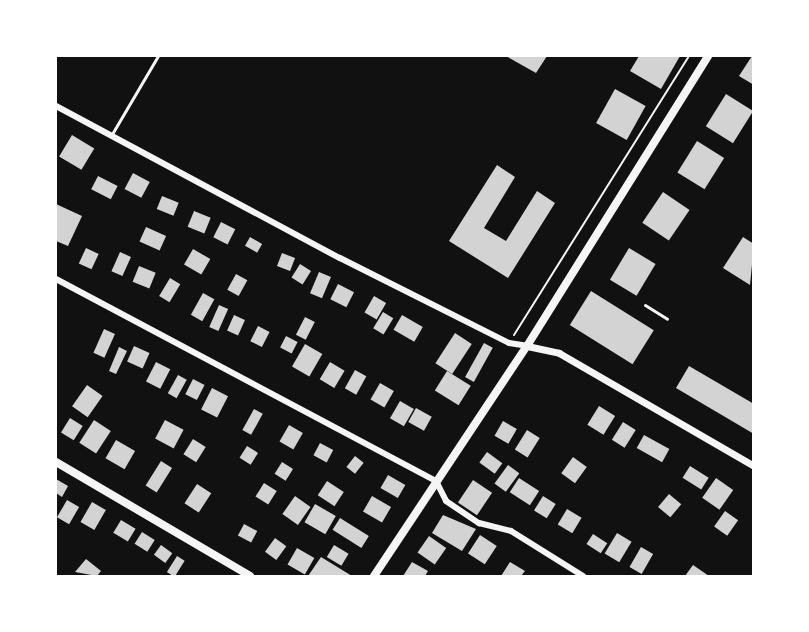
<!DOCTYPE html>
<style>
body{margin:0}
#map{position:relative;width:809px;height:632px;overflow:hidden;background:#111;font-family:Inter,sans-serif}
div>[style]{position:absolute}
[style*='--x']{left:calc(var(--x)*1px);top:calc(var(--y)*1px);width:calc(var(--w)*1px);rotate:calc(var(--a)*1deg)}
.building>*{inset:0;background:#d3d3d3;transform-origin:0 0}
.path>*{height:2px;margin:-1px;padding:0 1px;transform-origin:1px;border-radius:1px;background:#f5f5f5}
.service>*{height:3px;margin:-1.5px;padding:0 1.5px;transform-origin:1.5px;border-radius:1.5px;background:#f5f5f5}
.minor>*{height:6px;margin:-3px;padding:0 3px;transform-origin:3px;border-radius:3px;background:#f5f5f5}
.tertiary>*{height:7px;margin:-3.5px;padding:0 3.5px;transform-origin:3.5px;border-radius:3.5px;background:#f5f5f5}
.secondary>*{height:8px;margin:-4px;padding:0 4px;transform-origin:4px;border-radius:4px;background:#f5f5f5}
span{translate:-50% -50%;white-space:nowrap;text-align:center;line-height:1.15;-webkit-text-stroke:4.5px #fff;paint-order:stroke}
.frame{position:absolute;inset:0;border:57px solid #fff;pointer-events:none}
</style>
<div id="map">
<div class="building">
<div style="clip-path:polygon(506px 56px,547px 56px,536px 73px)"></div>
<div style="clip-path:polygon(639px 56px,680px 56px,661px 89px,630px 71px)"></div>
<div style="clip-path:polygon(752px 56px,754px 56px,754px 85px,739px 76px)"></div>
<div style="left:615px;top:89px;width:35px;height:39px;rotate:29deg"></div>
<div style="left:726px;top:94px;width:32px;height:38px;rotate:32deg"></div>
<div style="left:72px;top:135px;width:26px;height:25px;rotate:31deg"></div>
<div style="left:697px;top:141px;width:32px;height:37px;rotate:32deg"></div>
<div style="clip-path:polygon(497px 165px,515px 177px,484px 228px,506px 241px,537px 191px,555px 203px,508px 278px,449px 241px)"></div>
<div style="left:133px;top:173px;width:19px;height:18px;rotate:28deg"></div>
<div style="left:98px;top:176px;width:22px;height:15px;rotate:27deg"></div>
<div style="left:663px;top:192px;width:32px;height:37px;rotate:34deg"></div>
<div style="left:162px;top:196px;width:18px;height:14px;rotate:22deg"></div>
<div style="clip-path:polygon(56px 204px,82px 216px,68px 246px,56px 241px)"></div>
<div style="left:194px;top:211px;width:18px;height:17px;rotate:22deg"></div>
<div style="left:221px;top:222px;width:16px;height:17px;rotate:27deg"></div>
<div style="left:146px;top:227px;width:22px;height:16px;rotate:24deg"></div>
<div style="left:250px;top:237px;width:14px;height:10px;rotate:30deg"></div>
<div style="clip-path:polygon(743px 237px,754px 244px,750px 285px,723px 268px)"></div>
<div style="left:86px;top:248px;width:14px;height:17px;rotate:25deg"></div>
<div style="left:629px;top:248px;width:31px;height:37px;rotate:31deg"></div>
<div style="left:193px;top:249px;width:20px;height:18px;rotate:30deg"></div>
<div style="left:120px;top:252px;width:12px;height:21px;rotate:24deg"></div>
<div style="left:282px;top:253px;width:14px;height:14px;rotate:21deg"></div>
<div style="left:300px;top:264px;width:13px;height:16px;rotate:32deg"></div>
<div style="left:139px;top:266px;width:18px;height:17px;rotate:22deg"></div>
<div style="left:319px;top:272px;width:13px;height:23px;rotate:23deg"></div>
<div style="left:236px;top:274px;width:13px;height:18px;rotate:29deg"></div>
<div style="left:170px;top:278px;width:12px;height:21px;rotate:31deg"></div>
<div style="left:338px;top:284px;width:18px;height:17px;rotate:27deg"></div>
<div style="left:591px;top:291px;width:74px;height:40px;rotate:32deg"></div>
<div style="left:203px;top:293px;width:13px;height:25px;rotate:29deg"></div>
<div style="left:374px;top:296px;width:14px;height:19px;rotate:30deg"></div>
<div style="left:219px;top:305px;width:10px;height:24px;rotate:24deg"></div>
<div style="left:383px;top:312px;width:12px;height:19px;rotate:31deg"></div>
<div style="left:234px;top:315px;width:12px;height:17px;rotate:24deg"></div>
<div style="left:402px;top:315px;width:24px;height:17px;rotate:30deg"></div>
<div style="left:305px;top:317px;width:11px;height:20px;rotate:27deg"></div>
<div style="left:258px;top:326px;width:13px;height:17px;rotate:27deg"></div>
<div style="left:104px;top:329px;width:12px;height:26px;rotate:24deg"></div>
<div style="left:455px;top:333px;width:20px;height:36px;rotate:33deg"></div>
<div style="left:286px;top:336px;width:13px;height:13px;rotate:27deg"></div>
<div style="left:484px;top:343px;width:10px;height:39px;rotate:29deg"></div>
<div style="left:305px;top:344px;width:20px;height:26px;rotate:30deg"></div>
<div style="left:134px;top:346px;width:17px;height:17px;rotate:24deg"></div>
<div style="clip-path:polygon(119px 347px,127px 351px,116px 374px,109px 371px)"></div>
<div style="left:156px;top:362px;width:16px;height:22px;rotate:27deg"></div>
<div style="left:330px;top:362px;width:17px;height:20px;rotate:31deg"></div>
<div style="clip-path:polygon(689px 366px,754px 404px,754px 434px,676px 388px)"></div>
<div style="left:355px;top:370px;width:13px;height:21px;rotate:29deg"></div>
<div style="left:447px;top:371px;width:28px;height:23px;rotate:32deg"></div>
<div style="left:178px;top:375px;width:10px;height:21px;rotate:29deg"></div>
<div style="left:193px;top:379px;width:13px;height:17px;rotate:27deg"></div>
<div style="left:380px;top:383px;width:16px;height:19px;rotate:30deg"></div>
<div style="left:87px;top:385px;width:19px;height:26px;rotate:35deg"></div>
<div style="left:212px;top:388px;width:18px;height:24px;rotate:27deg"></div>
<div style="left:400px;top:401px;width:16px;height:20px;rotate:30deg"></div>
<div style="left:599px;top:406px;width:19px;height:22px;rotate:32deg"></div>
<div style="left:416px;top:408px;width:18px;height:16px;rotate:29deg"></div>
<div style="left:254px;top:409px;width:10px;height:24px;rotate:29deg"></div>
<div style="left:70px;top:418px;width:15px;height:17px;rotate:32deg"></div>
<div style="left:94px;top:420px;width:20px;height:27px;rotate:33deg"></div>
<div style="left:165px;top:420px;width:21px;height:21px;rotate:28deg"></div>
<div style="left:503px;top:421px;width:16px;height:17px;rotate:30deg"></div>
<div style="left:623px;top:422px;width:15px;height:21px;rotate:32deg"></div>
<div style="left:289px;top:425px;width:16px;height:19px;rotate:30deg"></div>
<div style="left:527px;top:430px;width:15px;height:23px;rotate:32deg"></div>
<div style="left:644px;top:435px;width:29px;height:15px;rotate:29deg"></div>
<div style="left:193px;top:439px;width:15px;height:18px;rotate:32deg"></div>
<div style="left:116px;top:440px;width:22px;height:21px;rotate:30deg"></div>
<div style="left:320px;top:443px;width:15px;height:14px;rotate:28deg"></div>
<div style="left:247px;top:446px;width:13px;height:14px;rotate:32deg"></div>
<div style="left:487px;top:452px;width:19px;height:13px;rotate:36deg"></div>
<div style="left:355px;top:456px;width:11px;height:14px;rotate:38deg"></div>
<div style="left:573px;top:457px;width:17px;height:20px;rotate:36deg"></div>
<div style="left:161px;top:461px;width:13px;height:29px;rotate:32deg"></div>
<div style="left:282px;top:462px;width:13px;height:14px;rotate:32deg"></div>
<div style="left:508px;top:465px;width:14px;height:23px;rotate:36deg"></div>
<div style="left:690px;top:466px;width:22px;height:14px;rotate:32deg"></div>
<div style="left:388px;top:475px;width:20px;height:15px;rotate:30deg"></div>
<div style="left:519px;top:478px;width:24px;height:17px;rotate:33deg"></div>
<div style="left:716px;top:478px;width:21px;height:24px;rotate:35deg"></div>
<div style="clip-path:polygon(56px 479px,68px 486px,62px 497px,56px 493px)"></div>
<div style="left:473px;top:480px;width:23px;height:27px;rotate:34deg"></div>
<div style="left:327px;top:481px;width:20px;height:17px;rotate:33deg"></div>
<div style="left:264px;top:483px;width:15px;height:16px;rotate:32deg"></div>
<div style="left:197px;top:484px;width:17px;height:23px;rotate:33deg"></div>
<div style="left:669px;top:494px;width:16px;height:17px;rotate:40deg"></div>
<div style="left:295px;top:496px;width:19px;height:22px;rotate:35deg"></div>
<div style="left:372px;top:496px;width:22px;height:18px;rotate:30deg"></div>
<div style="left:543px;top:496px;width:15px;height:17px;rotate:32deg"></div>
<div style="left:67px;top:500px;width:14px;height:20px;rotate:30deg"></div>
<div style="left:92px;top:502px;width:16px;height:23px;rotate:30deg"></div>
<div style="left:315px;top:504px;width:24px;height:21px;rotate:30deg"></div>
<div style="left:567px;top:509px;width:17px;height:18px;rotate:31deg"></div>
<div style="left:725px;top:511px;width:16px;height:19px;rotate:35deg"></div>
<div style="clip-path:polygon(443px 515px,476px 529px,462px 551px,432px 533px)"></div>
<div style="left:340px;top:518px;width:34px;height:14px;rotate:32deg"></div>
<div style="left:121px;top:520px;width:17px;height:15px;rotate:31deg"></div>
<div style="left:244px;top:524px;width:15px;height:13px;rotate:28deg"></div>
<div style="left:142px;top:532px;width:15px;height:14px;rotate:32deg"></div>
<div style="left:617px;top:533px;width:17px;height:24px;rotate:31deg"></div>
<div style="left:593px;top:534px;width:17px;height:12px;rotate:33deg"></div>
<div style="left:480px;top:535px;width:20px;height:22px;rotate:33deg"></div>
<div style="left:429px;top:536px;width:21px;height:20px;rotate:35deg"></div>
<div style="left:275px;top:538px;width:14px;height:17px;rotate:36deg"></div>
<div style="left:161px;top:545px;width:14px;height:12px;rotate:36deg"></div>
<div style="left:334px;top:545px;width:17px;height:14px;rotate:31deg"></div>
<div style="left:641px;top:547px;width:14px;height:23px;rotate:30deg"></div>
<div style="left:297px;top:548px;width:20px;height:19px;rotate:30deg"></div>
<div style="left:177px;top:556px;width:9px;height:19px;rotate:32deg"></div>
<div style="clip-path:polygon(321px 557px,352px 576px,308px 576px)"></div>
<div style="clip-path:polygon(86px 559px,101px 571px,97px 576px,75px 572px)"></div>
<div style="clip-path:polygon(412px 562px,428px 571px,425px 576px,403px 576px)"></div>
<div style="clip-path:polygon(510px 562px,525px 571px,521px 576px,501px 576px)"></div>
<div style="clip-path:polygon(693px 565px,709px 576px,685px 576px)"></div>
</div>
<div class="path">
<div style="--x:514;--y:335;--w:329;--a:-57.9"></div>
</div>
<div class="service">
<div style="--x:112;--y:134;--w:91;--a:-59.5"></div>
<div style="--x:645;--y:305;--w:26;--a:32"></div>
</div>
<div class="minor">
<div style="--x:56;--y:106;--w:322;--a:28.2"></div>
<div style="--x:340;--y:258;--w:189;--a:26.7"></div>
<div style="--x:509;--y:343;--w:18;--a:9"></div>
<div style="--x:56;--y:279;--w:430;--a:28"></div>
<div style="--x:436;--y:481;--w:22;--a:63"></div>
<div style="--x:446;--y:501;--w:40;--a:34"></div>
<div style="--x:479;--y:523;--w:33;--a:14"></div>
<div style="--x:511;--y:531;--w:85;--a:32"></div>
</div>
<div class="tertiary">
<div style="--x:527;--y:346;--w:33;--a:12"></div>
<div style="--x:559;--y:353;--w:225;--a:30.1"></div>
</div>
<div class="secondary">
<div style="--x:56;--y:462;--w:225;--a:30.4"></div>
<div style="--x:374;--y:576;--w:276;--a:-56.4"></div>
<div style="--x:527;--y:346;--w:342;--a:-58"></div>
</div>
<div class="frame"></div>
</div>
